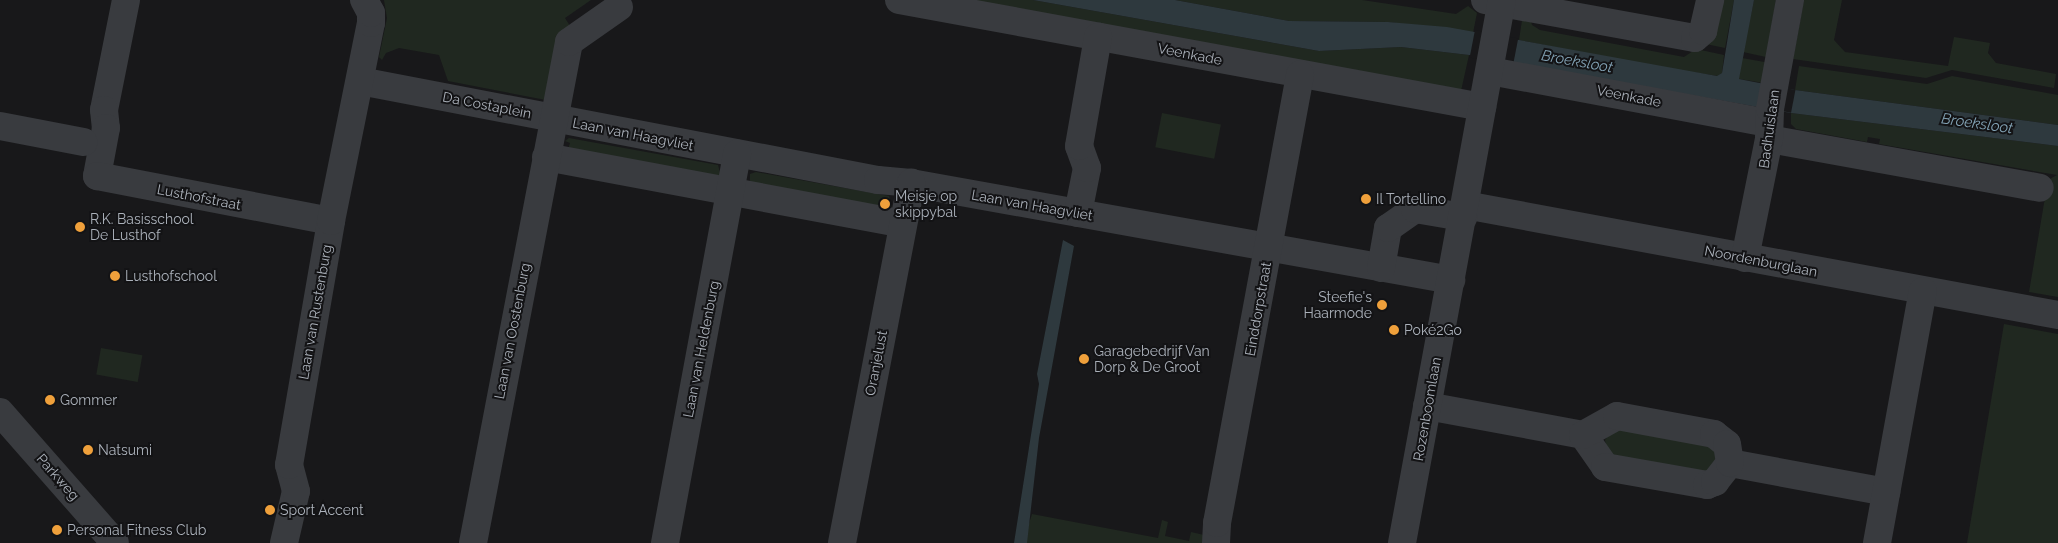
<!DOCTYPE html>
<meta charset="utf-8">
<style>
body{margin:0}
#map{position:relative;width:2058px;height:543px;overflow:hidden;background:#18181a;font-family:Raleway,sans-serif}
div>[style]{position:absolute}
[style*='--x']{left:calc(var(--x)*1px);top:calc(var(--y)*1px);width:calc(var(--w)*1px);rotate:calc(var(--a)*1deg)}
.green>*{inset:0;background:#202820;transform-origin:0 0}
.water>*{inset:0;background:#2e393e}
.pier>*{inset:0;background:#18181a;transform-origin:0 0}
.minor>*{height:28px;margin:-14px;padding:0 14px;transform-origin:14px;border-radius:14px;background:#393b3f}
.dots>*{width:14px;height:14px;translate:-50% -50%;box-sizing:border-box;border:2px solid #131315;border-radius:50%}
span{translate:-50% -50%;white-space:nowrap;text-align:center;line-height:1.15;-webkit-text-stroke:4px #131315;paint-order:stroke}
.street-label{font-size:14px;color:#abb1ba}
.poi-label{font-size:14px;color:#abb1ba}
.left{translate:0 -50%;text-align:left}
.right{translate:-100% -50%;text-align:right}
.water-label{font-size:15px;color:#82a2b4;font-style:italic}
</style>
<div id="map">
<div class="green">
<div style="clip-path:polygon(384px 0,591px 0,565px 18px,572px 29px,551px 101px,448px 81px,439px 55px,399px 48px,386px 53px,382px 60px,379px 57px,387px 18px)"></div>
<div style="clip-path:polygon(959px 0,1033px 0,1319px 51px,1401px 47px,1469px 55px,1461px 91px)"></div>
<div style="clip-path:polygon(1175px 0,1362px 0,1456px 14px,1468px 6px,1477px 13px,1473px 33px,1388px 22px,1289px 21px)"></div>
<div style="clip-path:polygon(1715px 0,1734px 0,1725px 48px,1701px 43px)"></div>
<div style="clip-path:polygon(1754px 0,1776px 0,1766px 57px,1743px 52px)"></div>
<div style="clip-path:polygon(1804px 0,1842px 0,1834px 40px,1845px 52px,1948px 66px,1954px 37px,1990px 43px,1988px 53px,1996px 63px,2056px 74px,2054px 88px,1952px 70px,1926px 78px,1793px 59px)"></div>
<div style="clip-path:polygon(1530px 18px,1532px 25px,1540px 30px,1684px 57px,1696px 49px,1724px 55px,1722px 73px,1718px 76px,1645px 65px,1519px 40px,1522px 20px)"></div>
<div style="left:1742px;top:58px;width:27px;height:21px;rotate:10deg"></div>
<div style="clip-path:polygon(1799px 66px,1927px 84px,1952px 76px,2058px 95px,2058px 125px,1795px 90px)"></div>
<div style="left:1162px;top:113px;width:60px;height:35px;rotate:11deg"></div>
<div style="clip-path:polygon(1791px 113px,2058px 146px,2058px 297px,2029px 292px,2048px 180px,2057px 175px,1879px 144px,1880px 139px,1868px 137px,1867px 142px,1796px 129px,1791px 124px)"></div>
<div style="clip-path:polygon(569px 138px,718px 165px,720px 173px,718px 177px,567px 152px,570px 143px,565px 141px)"></div>
<div style="clip-path:polygon(756px 172px,889px 196px,892px 207px,887px 211px,750px 185px,750px 174px)"></div>
<div style="clip-path:polygon(2004px 324px,2058px 334px,2058px 543px,1967px 543px)"></div>
<div style="left:101px;top:348px;width:42px;height:27px;rotate:10deg"></div>
<div style="clip-path:polygon(1620px 429px,1707px 444px,1715px 452px,1716px 461px,1711px 469px,1703px 472px,1614px 456px,1607px 450px,1605px 440px,1611px 431px)"></div>
<div style="clip-path:polygon(1032px 514px,1158px 538px,1162px 520px,1168px 522px,1165px 536px,1189px 541px,1191px 532px,1204px 535px,1202px 543px,1023px 543px)"></div>
</div>
<div class="water">
<div style="clip-path:polygon(1033px 0,1175px 0,1289px 21px,1388px 22px,1447px 27px,1717px 76px,1722px 73px,1734px 0,1754px 0,1739px 79px,1795px 90px,2058px 125px,2058px 146px,1791px 113px,1469px 55px,1401px 47px,1319px 51px)"></div>
<div style="clip-path:polygon(1063px 240px,1074px 246px,1039px 438px,1027px 543px,1014px 543px,1039px 384px,1037px 374px)"></div>
</div>
<div class="pier">
<div style="left:1475px;top:30px;width:44px;height:28px;rotate:11deg"></div>
<div style="left:1764px;top:84px;width:32px;height:23px;rotate:11deg"></div>
</div>
<div class="minor">
<div style="--x:126;--y:0;--w:112;--a:101.3"></div>
<div style="--x:104;--y:110;--w:18;--a:84"></div>
<div style="--x:106;--y:128;--w:49;--a:100.6"></div>
<div style="--x:97;--y:176;--w:238;--a:10.9"></div>
<div style="--x:899;--y:0;--w:593;--a:10.4"></div>
<div style="--x:1485;--y:0;--w:213;--a:10.3"></div>
<div style="--x:1695;--y:38;--w:11;--a:-41"></div>
<div style="--x:1703;--y:31;--w:32;--a:-77"></div>
<div style="--x:1490;--y:71;--w:284;--a:10.6"></div>
<div style="--x:360;--y:81;--w:527;--a:10.82"></div>
<div style="--x:878;--y:180;--w:33;--a:5"></div>
<div style="--x:911;--y:183;--w:549;--a:10.18"></div>
<div style="--x:0;--y:126;--w:85;--a:10.9"></div>
<div style="--x:1769;--y:139;--w:275;--a:10.2"></div>
<div style="--x:546;--y:157;--w:363;--a:10.6"></div>
<div style="--x:1465;--y:205;--w:603;--a:10.51"></div>
<div style="--x:1078;--y:213;--w:46;--a:-78.7"></div>
<div style="--x:1087;--y:168;--w:23;--a:-110"></div>
<div style="--x:1079;--y:146;--w:111;--a:-80.1"></div>
<div style="--x:1745;--y:258;--w:121;--a:-78.6"></div>
<div style="--x:1769;--y:139;--w:30;--a:-88"></div>
<div style="--x:1770;--y:109;--w:111;--a:-79.6"></div>
<div style="--x:1381;--y:268;--w:41;--a:-80.1"></div>
<div style="--x:1388;--y:228;--w:33;--a:-35"></div>
<div style="--x:1415;--y:209;--w:49;--a:9.5"></div>
<div style="--x:1427;--y:406;--w:159;--a:10.5"></div>
<div style="--x:1583;--y:435;--w:39;--a:55"></div>
<div style="--x:1605;--y:467;--w:104;--a:10"></div>
<div style="--x:1707;--y:485;--w:9;--a:-21"></div>
<div style="--x:1715;--y:482;--w:24;--a:-52"></div>
<div style="--x:1730;--y:463;--w:159;--a:10.5"></div>
<div style="--x:0;--y:412;--w:174;--a:48.7"></div>
<div style="--x:1583;--y:435;--w:39;--a:-29"></div>
<div style="--x:1617;--y:416;--w:99;--a:10.5"></div>
<div style="--x:1714;--y:434;--w:16;--a:38"></div>
<div style="--x:1727;--y:444;--w:19;--a:81"></div>
<div style="--x:284;--y:543;--w:53;--a:-77"></div>
<div style="--x:296;--y:491;--w:27;--a:-105"></div>
<div style="--x:289;--y:465;--w:248;--a:-80.2"></div>
<div style="--x:331;--y:221;--w:202;--a:-78.6"></div>
<div style="--x:371;--y:23;--w:10;--a:-90"></div>
<div style="--x:371;--y:13;--w:15;--a:-118"></div>
<div style="--x:473;--y:543;--w:510;--a:-79.15"></div>
<div style="--x:569;--y:42;--w:61;--a:-35"></div>
<div style="--x:665;--y:543;--w:396;--a:-79.5"></div>
<div style="--x:842;--y:543;--w:367;--a:-79.1"></div>
<div style="--x:1216;--y:543;--w:20;--a:-87"></div>
<div style="--x:1217;--y:523;--w:456;--a:-79.5"></div>
<div style="--x:1402;--y:543;--w:552;--a:-79.57"></div>
<div style="--x:1877;--y:543;--w:256;--a:-79.7"></div>
</div>
<div class="dots">
<div style="left:1366px;top:199px;background:#efa03b"></div>
<div style="left:885px;top:204px;background:#efa03b"></div>
<div style="left:80px;top:227px;background:#efa03b"></div>
<div style="left:115px;top:276px;background:#efa03b"></div>
<div style="left:1382px;top:305px;background:#efa03b"></div>
<div style="left:1394px;top:330px;background:#efa03b"></div>
<div style="left:1084px;top:359px;background:#efa03b"></div>
<div style="left:50px;top:400px;background:#efa03b"></div>
<div style="left:88px;top:450px;background:#efa03b"></div>
<div style="left:270px;top:510px;background:#efa03b"></div>
<div style="left:57px;top:530px;background:#efa03b"></div>
</div>
<div class="street-label">
<span style="left:1190px;top:54px;rotate:11deg">Veenkade</span>
<span style="left:1629px;top:96px;rotate:11deg">Veenkade</span>
<span style="left:487px;top:105px;rotate:11deg">Da Costaplein</span>
<span style="left:1769px;top:129px;rotate:-82deg">Badhuislaan</span>
<span style="left:633px;top:134px;rotate:11deg">Laan van Haagvliet</span>
<span style="left:199px;top:197px;rotate:11deg">Lusthofstraat</span>
<span style="left:1032px;top:205px;rotate:10deg">Laan van Haagvliet</span>
<span style="left:1761px;top:261px;rotate:11deg">Noordenburglaan</span>
<span style="left:1258px;top:309px;rotate:-80deg">Einddorpstraat</span>
<span style="left:315px;top:312px;rotate:-80deg">Laan van Rustenburg</span>
<span style="left:512px;top:331px;rotate:-79deg">Laan van Oostenburg</span>
<span style="left:701px;top:349px;rotate:-79deg">Laan van Heldenburg</span>
<span style="left:876px;top:363px;rotate:-79deg">Oranjelust</span>
<span style="left:1427px;top:409px;rotate:-80deg">Rozenboomlaan</span>
<span style="left:58px;top:477px;rotate:49deg">Parkweg</span>
</div>
<div class="poi-label">
<span class="left" style="left:895px;top:204px">Meisje op<br>skippybal</span>
<span class="left" style="left:1376px;top:199px">Il Tortellino</span>
<span class="left" style="left:90px;top:227px">R.K. Basisschool<br>De Lusthof</span>
<span class="left" style="left:125px;top:276px">Lusthofschool</span>
<span class="right" style="left:1372px;top:305px">Steefie's<br>Haarmode</span>
<span class="left" style="left:1404px;top:330px">Poké2Go</span>
<span class="left" style="left:1094px;top:359px">Garagebedrijf Van<br>Dorp &amp; De Groot</span>
<span class="left" style="left:60px;top:400px">Gommer</span>
<span class="left" style="left:98px;top:450px">Natsumi</span>
<span class="left" style="left:280px;top:510px">Sport Accent</span>
<span class="left" style="left:67px;top:530px">Personal Fitness Club</span>
</div>
<div class="water-label">
<span style="left:1577px;top:62px;rotate:10deg">Broeksloot</span>
<span style="left:1977px;top:124px;rotate:8deg">Broeksloot</span>
</div>
</div>
